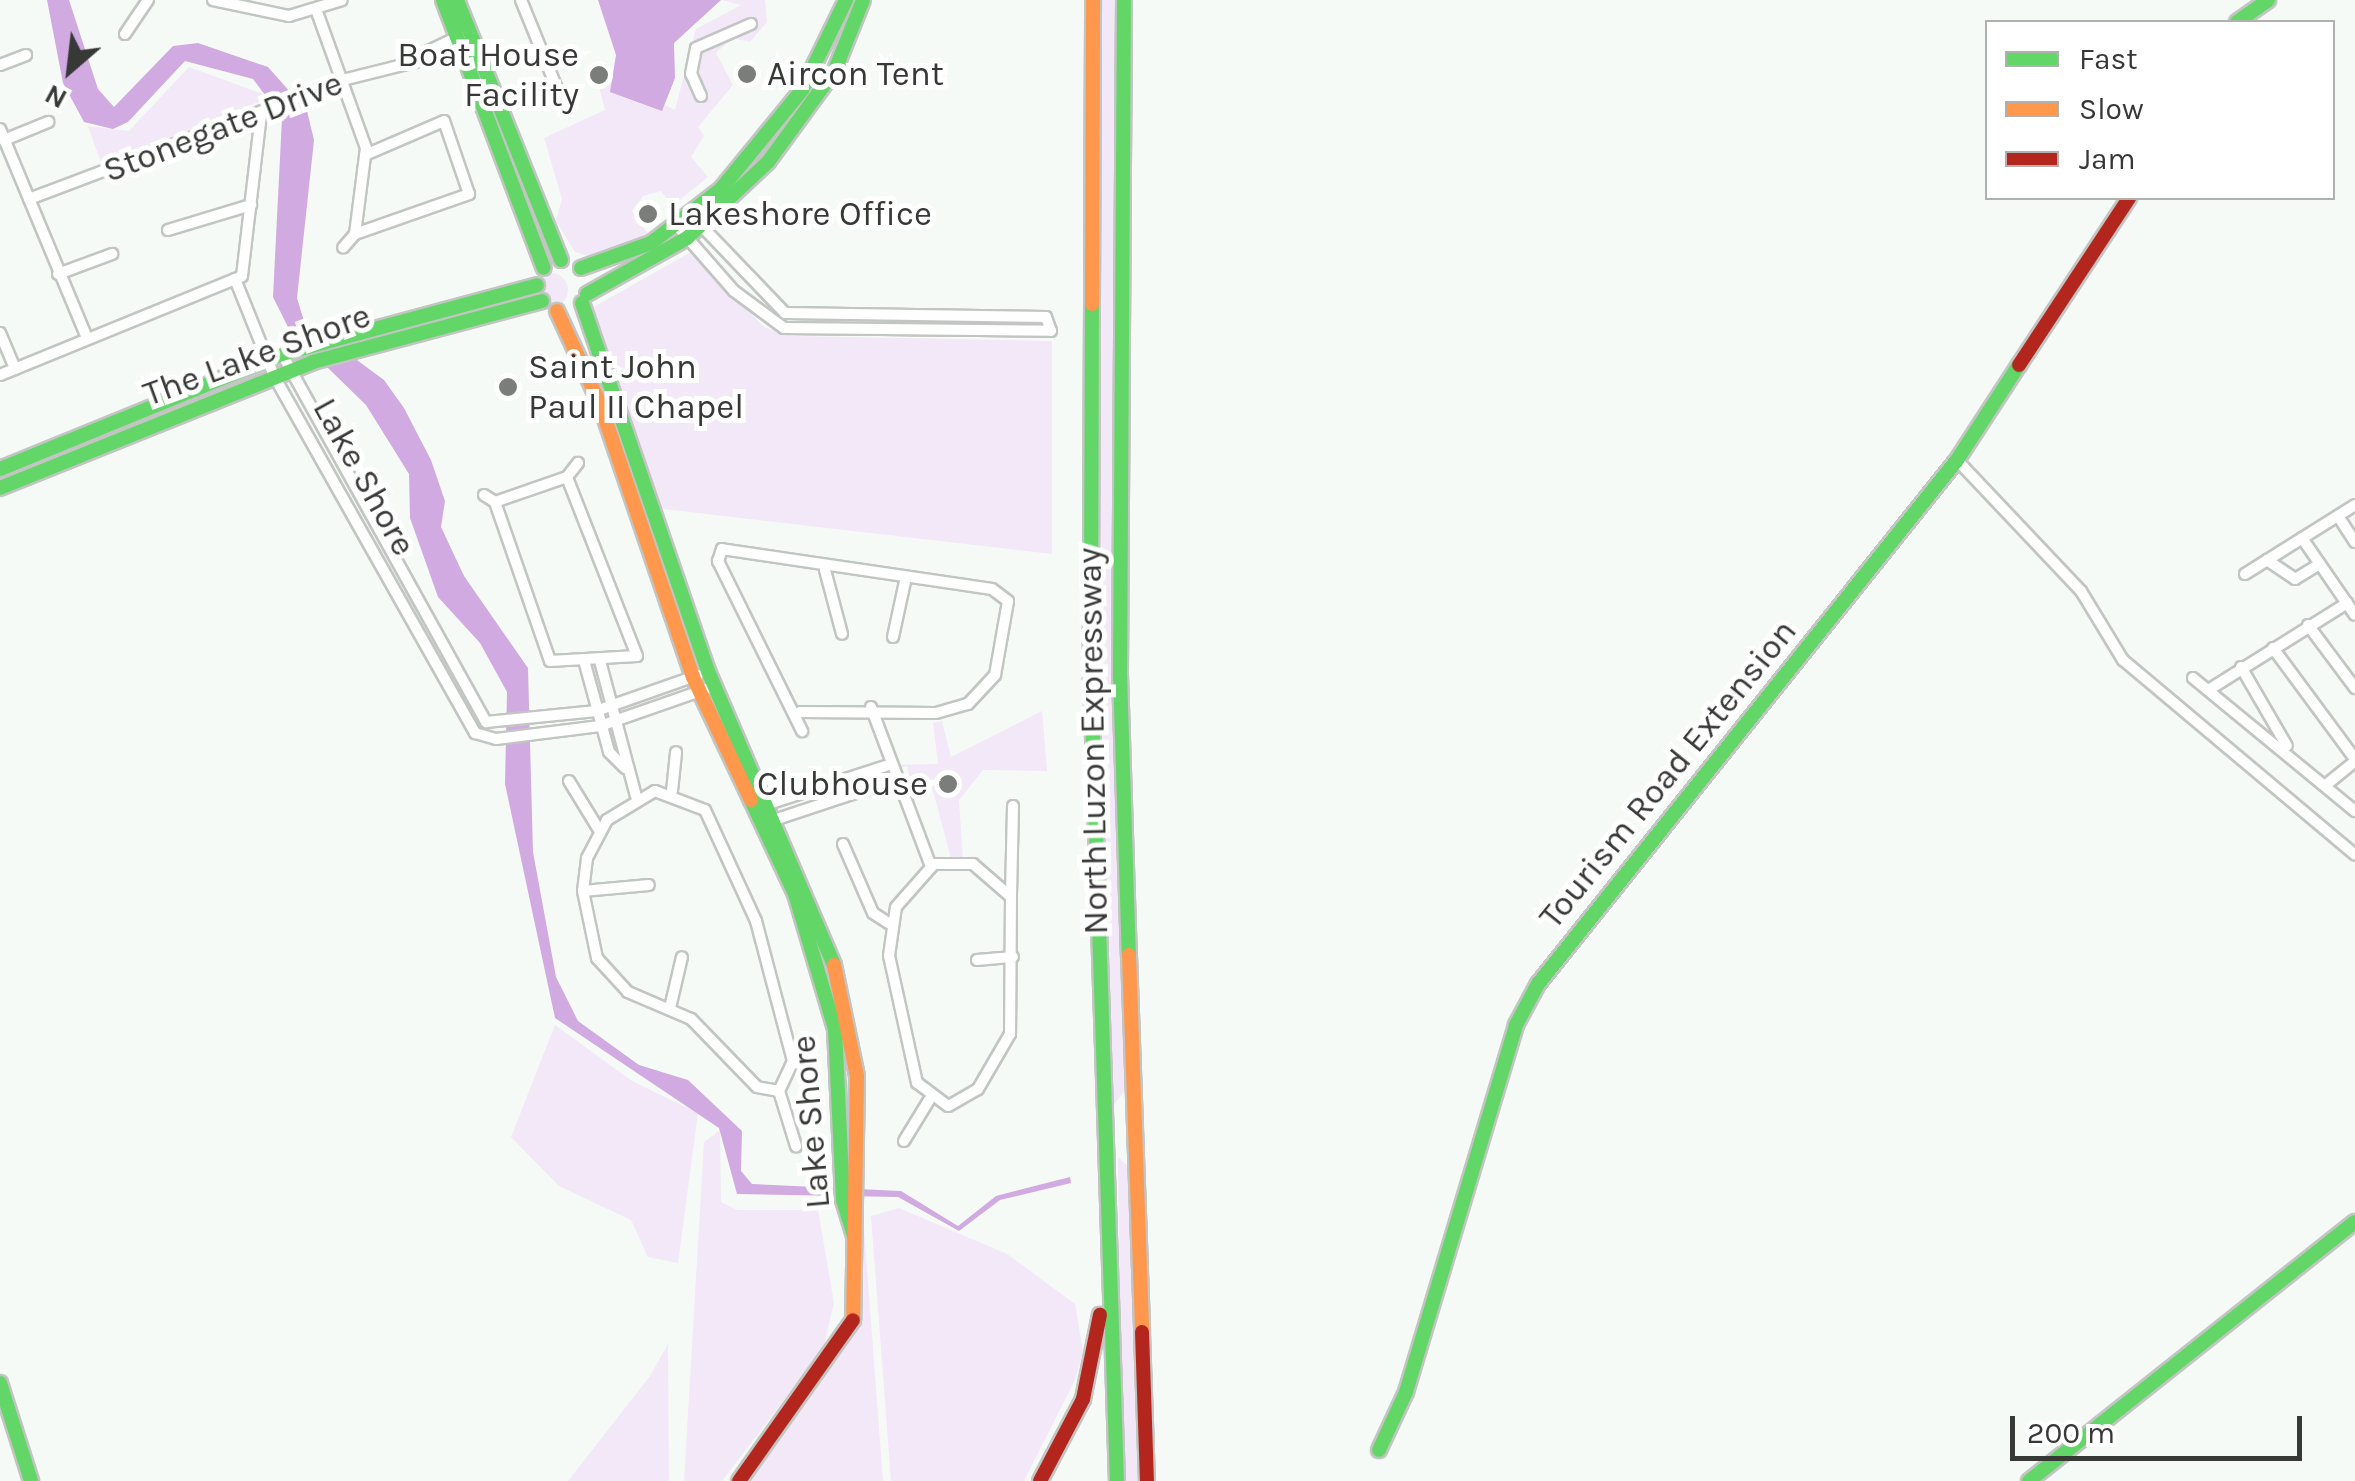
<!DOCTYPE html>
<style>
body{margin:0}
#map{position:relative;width:2355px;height:1481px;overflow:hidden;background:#f6faf6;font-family:Karla,sans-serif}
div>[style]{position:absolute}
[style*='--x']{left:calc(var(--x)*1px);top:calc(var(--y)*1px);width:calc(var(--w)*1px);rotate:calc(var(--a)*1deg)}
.green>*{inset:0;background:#f2e8f7}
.round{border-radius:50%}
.water>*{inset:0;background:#d0aae1}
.roads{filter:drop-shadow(2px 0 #c2c5c2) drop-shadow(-2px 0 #c2c5c2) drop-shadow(0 2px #c2c5c2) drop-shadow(0 -2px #c2c5c2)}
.street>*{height:10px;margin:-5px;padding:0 5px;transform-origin:5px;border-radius:5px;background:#fefefe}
.fast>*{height:14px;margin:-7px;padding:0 7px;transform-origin:7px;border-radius:7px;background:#63d668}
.slow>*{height:14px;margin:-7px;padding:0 7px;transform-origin:7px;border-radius:7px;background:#ff974d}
.jam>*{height:14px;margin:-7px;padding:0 7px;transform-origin:7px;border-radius:7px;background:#b3261e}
.dots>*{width:28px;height:28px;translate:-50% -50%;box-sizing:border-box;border:5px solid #fff;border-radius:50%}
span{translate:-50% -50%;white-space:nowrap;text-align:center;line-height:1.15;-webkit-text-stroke:10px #fff;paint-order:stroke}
.poi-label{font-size:35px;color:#373937}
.right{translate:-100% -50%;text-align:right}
.left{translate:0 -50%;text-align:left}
.street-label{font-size:35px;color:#373937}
.legend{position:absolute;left:1985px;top:20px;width:350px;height:180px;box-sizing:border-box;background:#fff;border:2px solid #afb0af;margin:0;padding:12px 18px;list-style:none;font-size:30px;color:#373937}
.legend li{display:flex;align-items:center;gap:20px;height:50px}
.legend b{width:50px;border:2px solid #afb0af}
.north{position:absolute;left:20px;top:20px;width:100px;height:100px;-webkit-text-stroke:8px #fff;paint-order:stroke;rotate:208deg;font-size:28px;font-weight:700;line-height:40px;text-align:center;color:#373937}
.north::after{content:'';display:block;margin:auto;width:35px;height:45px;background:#373937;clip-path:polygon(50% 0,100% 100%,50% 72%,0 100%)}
.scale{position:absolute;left:2010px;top:1416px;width:292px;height:45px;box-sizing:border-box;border:5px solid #373937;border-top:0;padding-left:12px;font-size:30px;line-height:35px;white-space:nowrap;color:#373937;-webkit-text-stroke:8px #fff;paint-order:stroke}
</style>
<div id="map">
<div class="green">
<div style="clip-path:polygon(721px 0,765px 0,767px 22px,750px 42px,732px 38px,716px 53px,733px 85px,698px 127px,704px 136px,691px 157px,708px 177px,672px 206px,661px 191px,643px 196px,632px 211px,649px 235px,625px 250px,600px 259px,575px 252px,556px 221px,562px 199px,544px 138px,605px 110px,598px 83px,615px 81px,675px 110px,696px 29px,741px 5px)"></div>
<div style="clip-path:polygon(1100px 0,1119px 0,1125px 1090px,1114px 1105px,1095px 501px)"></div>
<div style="clip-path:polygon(189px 67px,271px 97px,102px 165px,88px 126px,129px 131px)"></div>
<div style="clip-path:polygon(691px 252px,764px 327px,792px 336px,1052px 341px,1052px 554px,655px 508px,590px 309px)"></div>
<div class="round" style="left:534px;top:273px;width:34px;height:34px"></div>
<div style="clip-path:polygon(1042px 711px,1047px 771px,983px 770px,959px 800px,963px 861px,952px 862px,931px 783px,894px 794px,894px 785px,911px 784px,907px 766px,886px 772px,884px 765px,938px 764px,933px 723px,942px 721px,951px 757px)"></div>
<div style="clip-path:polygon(555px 1025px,632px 1081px,698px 1113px,678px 1263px,648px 1257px,631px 1220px,559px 1186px,511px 1137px)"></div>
<div style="clip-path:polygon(720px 1130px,721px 1202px,737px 1210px,818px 1210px,834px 1303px,823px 1349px,722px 1481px,684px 1481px,704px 1142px)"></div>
<div style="clip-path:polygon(1118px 1157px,1128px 1166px,1141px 1481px,1121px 1481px)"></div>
<div style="clip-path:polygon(899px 1208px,1007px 1254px,1075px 1304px,1083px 1351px,1075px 1380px,1024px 1481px,891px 1481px,871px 1216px)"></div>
<div style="clip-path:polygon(863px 1216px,883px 1481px,745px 1481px,850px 1341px,854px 1218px)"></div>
<div style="clip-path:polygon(668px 1344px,669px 1481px,568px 1481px,650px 1376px)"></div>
</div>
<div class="water">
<div style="clip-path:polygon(47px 0,69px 0,98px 89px,114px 107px,173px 46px,198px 43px,268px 67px,307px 111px,314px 140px,297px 298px,304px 321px,384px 380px,404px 408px,431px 460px,445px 501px,441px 527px,464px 576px,528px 668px,533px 852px,556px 977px,578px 1021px,639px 1065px,688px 1080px,742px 1131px,741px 1171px,752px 1184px,901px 1191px,958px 1226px,996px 1196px,1070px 1177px,1071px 1183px,1000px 1200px,959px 1231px,898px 1197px,737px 1194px,719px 1128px,555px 1018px,505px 784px,507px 692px,480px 643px,438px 597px,410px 518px,409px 474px,366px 405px,290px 331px,273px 297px,282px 118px,253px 79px,185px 61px,128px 122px,113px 129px,84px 122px,63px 83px)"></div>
<div style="clip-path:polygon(598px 0,721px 0,674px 43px,675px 78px,662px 111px,610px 92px,616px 55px)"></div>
</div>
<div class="roads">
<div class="street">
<div style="--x:213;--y:0;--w:78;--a:11.9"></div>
<div style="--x:289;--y:16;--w:55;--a:-16.8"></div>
<div style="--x:521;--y:0;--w:109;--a:67.9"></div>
<div style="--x:317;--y:12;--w:145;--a:70.2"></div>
<div style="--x:366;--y:148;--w:87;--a:97.3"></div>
<div style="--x:355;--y:234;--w:18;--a:131"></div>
<div style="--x:125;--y:34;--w:41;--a:-55.9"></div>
<div style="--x:418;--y:56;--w:47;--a:-25.5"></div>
<div style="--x:0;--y:65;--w:28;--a:-21"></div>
<div style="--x:701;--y:96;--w:24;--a:-114"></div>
<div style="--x:691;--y:74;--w:26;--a:-79"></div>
<div style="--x:696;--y:48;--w:60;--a:-23.6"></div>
<div style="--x:0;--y:129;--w:226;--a:67.4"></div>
<div style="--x:4;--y:140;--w:48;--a:-22.2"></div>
<div style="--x:29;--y:199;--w:340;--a:-20.7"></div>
<div style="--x:347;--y:79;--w:123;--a:-14.1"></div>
<div style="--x:678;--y:227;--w:85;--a:48.8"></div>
<div style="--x:734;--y:291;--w:62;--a:36.5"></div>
<div style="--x:784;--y:328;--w:267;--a:0.6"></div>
<div style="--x:1051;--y:331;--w:15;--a:-110"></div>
<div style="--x:1046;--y:317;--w:261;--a:-179.1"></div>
<div style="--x:785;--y:313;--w:136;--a:-133.8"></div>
<div style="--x:168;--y:230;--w:87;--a:-16.8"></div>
<div style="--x:355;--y:234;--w:121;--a:-19.3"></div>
<div style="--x:469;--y:194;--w:77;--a:-108.9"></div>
<div style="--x:444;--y:121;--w:86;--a:156.7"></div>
<div style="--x:58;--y:274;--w:58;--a:-20.3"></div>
<div style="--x:235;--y:279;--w:105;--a:68.1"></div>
<div style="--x:274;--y:376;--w:410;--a:60.6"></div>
<div style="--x:475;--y:733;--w:22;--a:16"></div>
<div style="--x:496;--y:739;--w:105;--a:-7.1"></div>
<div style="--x:600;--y:726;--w:122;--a:-19.2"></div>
<div style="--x:0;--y:333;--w:39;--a:67"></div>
<div style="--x:282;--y:354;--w:421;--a:61"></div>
<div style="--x:486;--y:722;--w:111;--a:-5.7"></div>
<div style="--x:596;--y:711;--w:108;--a:-19.4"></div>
<div style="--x:0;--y:375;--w:261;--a:-22.2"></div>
<div style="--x:242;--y:276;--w:163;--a:-83.3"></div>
<div style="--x:1957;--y:460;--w:180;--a:46.6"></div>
<div style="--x:2081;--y:591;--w:81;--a:58.7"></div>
<div style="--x:2123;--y:660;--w:303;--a:40"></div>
<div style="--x:567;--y:477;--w:18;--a:-52"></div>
<div style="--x:484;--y:495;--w:13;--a:32"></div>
<div style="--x:495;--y:502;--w:168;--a:70.9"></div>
<div style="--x:550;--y:661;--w:87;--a:-3.3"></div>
<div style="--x:637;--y:656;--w:192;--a:-111.4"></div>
<div style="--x:567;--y:477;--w:76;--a:160.9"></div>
<div style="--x:2338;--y:516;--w:31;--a:57"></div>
<div style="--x:2302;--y:538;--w:93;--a:55.5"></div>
<div style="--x:2267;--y:560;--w:34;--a:34"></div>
<div style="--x:2295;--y:579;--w:29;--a:-31"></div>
<div style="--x:825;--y:570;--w:66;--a:75.1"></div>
<div style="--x:2245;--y:574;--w:130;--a:-32.1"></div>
<div style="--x:2308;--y:625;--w:79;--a:53.3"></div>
<div style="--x:893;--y:637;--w:61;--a:-77.8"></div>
<div style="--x:2273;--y:648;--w:138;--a:53.5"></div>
<div style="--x:600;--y:661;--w:140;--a:75.1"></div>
<div style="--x:585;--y:664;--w:91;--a:74.7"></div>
<div style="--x:609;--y:752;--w:23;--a:45"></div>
<div style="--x:2241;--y:667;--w:91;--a:59.8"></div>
<div style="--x:2193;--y:678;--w:210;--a:39.4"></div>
<div style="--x:2210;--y:689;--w:162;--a:-32.1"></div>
<div style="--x:871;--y:707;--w:171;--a:69.4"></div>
<div style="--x:800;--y:712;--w:136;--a:0.4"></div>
<div style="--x:936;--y:713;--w:33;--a:-16"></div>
<div style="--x:968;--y:704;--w:40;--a:-47"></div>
<div style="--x:995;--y:675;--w:75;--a:-80"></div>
<div style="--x:1008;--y:601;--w:20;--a:-143"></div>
<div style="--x:992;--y:589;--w:273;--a:-171.6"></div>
<div style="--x:722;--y:549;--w:13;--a:108"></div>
<div style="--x:718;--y:561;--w:190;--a:63.7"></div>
<div style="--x:569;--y:781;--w:57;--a:58.5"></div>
<div style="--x:2327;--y:784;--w:36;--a:-39"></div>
<div style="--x:655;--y:791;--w:53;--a:20.8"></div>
<div style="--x:705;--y:810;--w:122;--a:65.3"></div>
<div style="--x:756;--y:921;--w:145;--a:75.2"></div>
<div style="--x:793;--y:1061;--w:33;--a:115"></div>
<div style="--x:779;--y:1091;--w:22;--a:-170"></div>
<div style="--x:757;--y:1087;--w:95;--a:-134.1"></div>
<div style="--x:691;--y:1019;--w:69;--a:-156.8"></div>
<div style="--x:628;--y:992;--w:46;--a:-132.4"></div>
<div style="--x:597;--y:958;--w:68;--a:-101.8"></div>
<div style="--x:583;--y:891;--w:33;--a:-83"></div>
<div style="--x:587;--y:858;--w:43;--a:-62.2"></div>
<div style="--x:607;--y:820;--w:56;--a:-31.1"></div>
<div style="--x:672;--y:791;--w:39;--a:-84"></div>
<div style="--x:762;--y:806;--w:130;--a:-17.9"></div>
<div style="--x:768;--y:822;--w:131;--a:-18.3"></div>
<div style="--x:843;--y:844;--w:75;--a:66.5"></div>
<div style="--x:873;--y:913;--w:20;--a:33"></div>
<div style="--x:934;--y:864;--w:39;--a:0"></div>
<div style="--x:973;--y:864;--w:50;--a:41"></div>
<div style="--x:1011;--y:897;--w:137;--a:90.4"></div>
<div style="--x:1010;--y:1034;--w:64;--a:120.2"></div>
<div style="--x:978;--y:1089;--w:34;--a:150"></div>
<div style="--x:948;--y:1106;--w:39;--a:-143"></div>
<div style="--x:917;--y:1083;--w:130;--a:-102.4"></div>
<div style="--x:889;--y:956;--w:49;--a:-81.9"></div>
<div style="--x:896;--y:907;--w:57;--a:-48.5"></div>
<div style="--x:583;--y:891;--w:66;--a:-5.2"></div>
<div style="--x:1011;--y:895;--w:89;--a:-88.7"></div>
<div style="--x:977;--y:960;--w:36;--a:-5"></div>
<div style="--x:670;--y:1008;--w:52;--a:-76.8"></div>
<div style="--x:779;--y:1091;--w:58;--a:72.8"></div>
<div style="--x:904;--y:1141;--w:48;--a:-58.6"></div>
</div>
<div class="fast">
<div style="--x:443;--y:0;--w:286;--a:69.4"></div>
<div style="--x:457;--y:0;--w:280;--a:68.2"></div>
<div style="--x:1124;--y:0;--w:674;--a:90.34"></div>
<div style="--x:1120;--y:674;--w:281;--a:88.2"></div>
<div style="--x:2237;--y:22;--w:38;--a:-35"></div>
<div style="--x:581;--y:268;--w:74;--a:-19.7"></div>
<div style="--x:651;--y:243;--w:88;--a:-37.6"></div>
<div style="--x:721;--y:189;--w:128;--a:-50.7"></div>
<div style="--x:802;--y:90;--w:100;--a:-63.9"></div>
<div style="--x:587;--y:294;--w:115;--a:-29.2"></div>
<div style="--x:687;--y:238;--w:111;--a:-43.2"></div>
<div style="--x:768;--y:162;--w:114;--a:-53.9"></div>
<div style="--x:835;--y:70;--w:75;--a:-68.2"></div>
<div style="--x:582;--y:303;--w:389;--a:71.1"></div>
<div style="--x:708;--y:671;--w:320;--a:66.8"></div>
<div style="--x:1092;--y:304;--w:374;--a:90.2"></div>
<div style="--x:1091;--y:678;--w:803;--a:88.15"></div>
<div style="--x:0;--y:469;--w:305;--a:-22.2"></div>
<div style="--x:282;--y:354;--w:264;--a:-15.1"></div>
<div style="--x:0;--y:488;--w:337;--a:-21.9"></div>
<div style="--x:313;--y:362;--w:237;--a:-14.9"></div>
<div style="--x:751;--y:800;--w:104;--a:64.9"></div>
<div style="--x:795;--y:894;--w:141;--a:73.5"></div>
<div style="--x:835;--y:1029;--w:171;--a:87.3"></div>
<div style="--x:843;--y:1200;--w:37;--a:73"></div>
<div style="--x:0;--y:1383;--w:103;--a:72.4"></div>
<div style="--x:1379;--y:1450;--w:64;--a:-65"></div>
<div style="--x:1406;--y:1392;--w:383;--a:-73.3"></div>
<div style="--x:1516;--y:1025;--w:47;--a:-61.8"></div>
<div style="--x:1538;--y:984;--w:671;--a:-51.35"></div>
<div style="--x:1957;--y:460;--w:113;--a:-56.9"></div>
<div style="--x:2029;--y:1481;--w:416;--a:-38.5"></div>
</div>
<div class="slow">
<div style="--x:1092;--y:304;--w:304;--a:-89.8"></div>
<div style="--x:557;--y:311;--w:102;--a:65.2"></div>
<div style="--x:600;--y:404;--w:288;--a:71.2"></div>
<div style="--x:693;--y:677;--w:136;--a:64.8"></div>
<div style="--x:1129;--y:955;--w:377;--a:88"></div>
<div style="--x:834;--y:965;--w:113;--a:78.3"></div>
<div style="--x:857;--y:1076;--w:244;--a:90.9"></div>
</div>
<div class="jam">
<div style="--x:2019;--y:365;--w:200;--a:-56.6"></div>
<div style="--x:1142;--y:1332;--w:149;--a:88.1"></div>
<div style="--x:739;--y:1481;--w:197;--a:-54.7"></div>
<div style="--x:1040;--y:1481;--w:93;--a:-62.3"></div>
<div style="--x:1083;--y:1399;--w:86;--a:-78.6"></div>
</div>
</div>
<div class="dots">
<div style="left:747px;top:74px;background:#7a7d7a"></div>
<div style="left:599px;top:75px;background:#7a7d7a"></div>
<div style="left:648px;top:214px;background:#7a7d7a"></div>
<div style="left:508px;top:387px;background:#7a7d7a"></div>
<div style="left:948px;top:784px;background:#7a7d7a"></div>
</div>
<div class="poi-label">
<span class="right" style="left:579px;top:75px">Boat House<br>Facility</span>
<span class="left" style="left:767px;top:74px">Aircon Tent</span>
<span class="left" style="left:668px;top:214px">Lakeshore Office</span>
<span class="left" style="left:528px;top:387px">Saint John<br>Paul II Chapel</span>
<span class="right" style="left:928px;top:784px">Clubhouse</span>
</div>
<div class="street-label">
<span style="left:223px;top:127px;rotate:-21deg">Stonegate Drive</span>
<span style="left:257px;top:355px;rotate:-20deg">The Lake Shore</span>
<span style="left:364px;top:477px;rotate:61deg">Lake Shore</span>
<span style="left:1093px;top:741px;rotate:-91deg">North Luzon Expressway</span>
<span style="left:1668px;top:774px;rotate:-51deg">Tourism Road Extension</span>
<span style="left:811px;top:1122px;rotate:-95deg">Lake Shore</span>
</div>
<ul class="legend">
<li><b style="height:12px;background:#63d668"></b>Fast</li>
<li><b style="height:12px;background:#ff974d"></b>Slow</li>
<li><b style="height:12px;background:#b3261e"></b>Jam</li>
</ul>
<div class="north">N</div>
<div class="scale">200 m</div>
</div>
